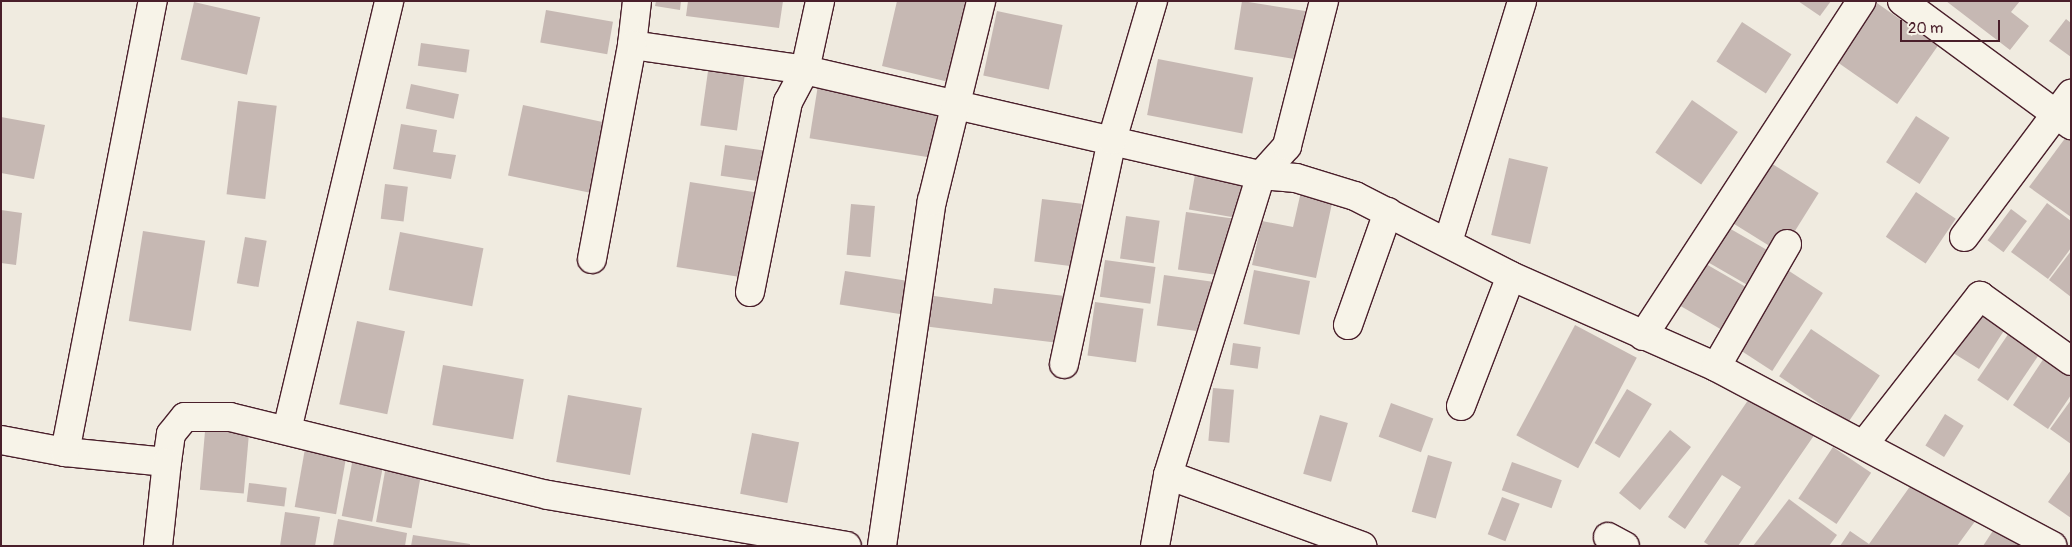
<!DOCTYPE html>
<style>
body{margin:0}
#map{position:relative;width:2072px;height:547px;overflow:hidden;background:#f0ebe0;font-family:Pangolin,sans-serif}
div>[style]{position:absolute}
[style*='--x']{left:calc(var(--x)*1px);top:calc(var(--y)*1px);width:calc(var(--w)*1px);rotate:calc(var(--a)*1deg)}
.building>*{inset:0;background:#c6b8b3;transform-origin:0 0}
.roads{filter:drop-shadow(1px 0 #4a1f2b) drop-shadow(-1px 0 #4a1f2b) drop-shadow(0 1px #4a1f2b) drop-shadow(0 -1px #4a1f2b)}
.minor>*{height:28px;margin:-14px;padding:0 14px;transform-origin:14px;border-radius:14px;background:#f7f3e8}
span{translate:-50% -50%;white-space:nowrap;text-align:center;line-height:1.15;-webkit-text-stroke:4px #f7f3e8;paint-order:stroke}
.frame{position:absolute;inset:0;border:2px solid #4a1f2b;pointer-events:none}
.scale{position:absolute;left:1900px;top:20px;width:100px;height:22px;box-sizing:border-box;border:2px solid #4a1f2b;border-top:0;padding-left:6px;font-size:15px;line-height:18px;white-space:nowrap;color:#4a1f2b;-webkit-text-stroke:4px #f7f3e8;paint-order:stroke}
</style>
<div id="map">
<div class="building">
<div style="clip-path:polygon(656px 1px,681px 1px,680px 10px,655px 6px)"></div>
<div style="clip-path:polygon(688px 1px,783px 1px,779px 28px,686px 16px)"></div>
<div style="clip-path:polygon(897px 1px,972px 1px,953px 83px,882px 66px)"></div>
<div style="left:1242px;top:1px;width:64px;height:49px;rotate:9deg"></div>
<div style="clip-path:polygon(1798px 1px,1831px 1px,1820px 16px)"></div>
<div style="left:1874px;top:1px;width:78px;height:71px;rotate:35deg"></div>
<div style="clip-path:polygon(1946px 1px,2020px 1px,2011px 12px,2029px 26px,2010px 50px)"></div>
<div style="left:194px;top:2px;width:68px;height:59px;rotate:13deg"></div>
<div style="left:546px;top:10px;width:68px;height:33px;rotate:10deg"></div>
<div style="left:997px;top:11px;width:67px;height:66px;rotate:12deg"></div>
<div style="clip-path:polygon(2066px 19px,2071px 23px,2071px 57px,2049px 41px)"></div>
<div style="left:1742px;top:22px;width:59px;height:47px;rotate:33deg"></div>
<div style="left:421px;top:43px;width:49px;height:23px;rotate:8deg"></div>
<div style="left:1158px;top:59px;width:97px;height:57px;rotate:11deg"></div>
<div style="left:708px;top:71px;width:37px;height:55px;rotate:8deg"></div>
<div style="left:411px;top:84px;width:49px;height:25px;rotate:12deg"></div>
<div style="left:818px;top:85px;width:127px;height:54px;rotate:9deg"></div>
<div style="left:1692px;top:100px;width:56px;height:64px;rotate:35deg"></div>
<div style="left:238px;top:101px;width:39px;height:94px;rotate:7deg"></div>
<div style="left:523px;top:105px;width:85px;height:72px;rotate:12deg"></div>
<div style="left:1916px;top:116px;width:40px;height:55px;rotate:33deg"></div>
<div style="clip-path:polygon(1px 117px,45px 125px,34px 179px,1px 173px)"></div>
<div style="clip-path:polygon(401px 124px,437px 130px,433px 152px,456px 155px,451px 179px,393px 169px)"></div>
<div style="clip-path:polygon(2066px 137px,2071px 140px,2071px 217px,2029px 187px)"></div>
<div style="left:725px;top:145px;width:41px;height:31px;rotate:8deg"></div>
<div style="left:1761px;top:157px;width:68px;height:71px;rotate:32deg"></div>
<div style="left:1509px;top:158px;width:40px;height:79px;rotate:13deg"></div>
<div style="left:1196px;top:169px;width:52px;height:41px;rotate:10deg"></div>
<div style="left:690px;top:182px;width:66px;height:86px;rotate:9deg"></div>
<div style="left:385px;top:184px;width:23px;height:35px;rotate:7deg"></div>
<div style="clip-path:polygon(1302px 187px,1334px 194px,1316px 278px,1252px 265px,1262px 221px,1293px 227px)"></div>
<div style="left:1916px;top:192px;width:48px;height:54px;rotate:34deg"></div>
<div style="left:1042px;top:199px;width:40px;height:63px;rotate:7deg"></div>
<div style="clip-path:polygon(2047px 203px,2071px 221px,2071px 248px,2048px 279px,2011px 252px)"></div>
<div style="left:851px;top:204px;width:24px;height:51px;rotate:5deg"></div>
<div style="left:2011px;top:209px;width:20px;height:39px;rotate:37deg"></div>
<div style="clip-path:polygon(1px 210px,22px 213px,16px 265px,1px 263px)"></div>
<div style="left:1186px;top:212px;width:49px;height:58px;rotate:8deg"></div>
<div style="left:1126px;top:216px;width:34px;height:43px;rotate:8deg"></div>
<div style="left:1722px;top:224px;width:61px;height:40px;rotate:30deg"></div>
<div style="left:143px;top:231px;width:63px;height:91px;rotate:9deg"></div>
<div style="left:400px;top:232px;width:85px;height:59px;rotate:11deg"></div>
<div style="left:245px;top:237px;width:22px;height:47px;rotate:10deg"></div>
<div style="clip-path:polygon(2071px 251px,2071px 297px,2049px 280px)"></div>
<div style="left:1105px;top:260px;width:51px;height:37px;rotate:8deg"></div>
<div style="left:1699px;top:260px;width:61px;height:49px;rotate:30deg"></div>
<div style="left:1786px;top:269px;width:44px;height:93px;rotate:33deg"></div>
<div style="left:1254px;top:270px;width:57px;height:55px;rotate:11deg"></div>
<div style="left:845px;top:271px;width:64px;height:34px;rotate:9deg"></div>
<div style="left:1164px;top:275px;width:51px;height:51px;rotate:8deg"></div>
<div style="clip-path:polygon(994px 288px,1065px 296px,1059px 343px,923px 326px,927px 295px,992px 304px)"></div>
<div style="left:1095px;top:302px;width:49px;height:54px;rotate:8deg"></div>
<div style="clip-path:polygon(1985px 311px,2009px 323px,1979px 369px,1950px 351px)"></div>
<div style="left:357px;top:321px;width:49px;height:85px;rotate:12deg"></div>
<div style="left:1575px;top:325px;width:70px;height:125px;rotate:28deg"></div>
<div style="left:2013px;top:327px;width:37px;height:64px;rotate:34deg"></div>
<div style="left:1811px;top:329px;width:83px;height:57px;rotate:34deg"></div>
<div style="left:1233px;top:343px;width:28px;height:22px;rotate:8deg"></div>
<div style="clip-path:polygon(2048px 352px,2071px 368px,2071px 395px,2048px 429px,2013px 405px)"></div>
<div style="left:443px;top:365px;width:82px;height:61px;rotate:10deg"></div>
<div style="left:1213px;top:388px;width:21px;height:53px;rotate:5deg"></div>
<div style="left:1627px;top:389px;width:29px;height:63px;rotate:31deg"></div>
<div style="clip-path:polygon(1753px 393px,1815px 434px,1738px 546px,1710px 546px,1704px 542px,1741px 487px,1722px 475px,1685px 529px,1668px 517px)"></div>
<div style="left:568px;top:395px;width:75px;height:68px;rotate:10deg"></div>
<div style="clip-path:polygon(2071px 400px,2071px 444px,2050px 429px)"></div>
<div style="left:1391px;top:403px;width:45px;height:36px;rotate:20deg"></div>
<div style="left:1945px;top:414px;width:22px;height:37px;rotate:32deg"></div>
<div style="left:1320px;top:415px;width:29px;height:61px;rotate:16deg"></div>
<div style="left:206px;top:420px;width:44px;height:70px;rotate:5deg"></div>
<div style="left:1670px;top:430px;width:27px;height:81px;rotate:39deg"></div>
<div style="left:752px;top:433px;width:48px;height:62px;rotate:11deg"></div>
<div style="left:306px;top:443px;width:42px;height:65px;rotate:10deg"></div>
<div style="left:1833px;top:447px;width:46px;height:62px;rotate:34deg"></div>
<div style="left:1428px;top:455px;width:25px;height:59px;rotate:16deg"></div>
<div style="left:353px;top:458px;width:31px;height:59px;rotate:11deg"></div>
<div style="left:387px;top:460px;width:36px;height:63px;rotate:10deg"></div>
<div style="left:1512px;top:462px;width:53px;height:30px;rotate:20deg"></div>
<div style="clip-path:polygon(2071px 470px,2071px 518px,2048px 502px)"></div>
<div style="clip-path:polygon(1916px 478px,1976px 520px,1957px 546px,1840px 546px,1850px 531px,1869px 544px)"></div>
<div style="left:249px;top:483px;width:38px;height:19px;rotate:7deg"></div>
<div style="left:1502px;top:497px;width:19px;height:40px;rotate:21deg"></div>
<div style="clip-path:polygon(1789px 499px,1837px 535px,1829px 546px,1753px 546px)"></div>
<div style="clip-path:polygon(285px 512px,320px 517px,315px 546px,280px 546px)"></div>
<div style="clip-path:polygon(338px 519px,407px 533px,405px 546px,333px 546px)"></div>
<div style="clip-path:polygon(1998px 523px,2032px 546px,1983px 546px)"></div>
<div style="clip-path:polygon(413px 535px,470px 544px,470px 546px,411px 546px)"></div>
</div>
<div class="roads">
<div class="minor">
<div style="--x:637;--y:1;--w:44;--a:96.5"></div>
<div style="--x:632;--y:45;--w:175;--a:8.2"></div>
<div style="--x:805;--y:70;--w:468;--a:13"></div>
<div style="--x:1261;--y:175;--w:35;--a:5"></div>
<div style="--x:1296;--y:178;--w:62;--a:17"></div>
<div style="--x:1355;--y:196;--w:175;--a:27.1"></div>
<div style="--x:1511;--y:276;--w:224;--a:23.9"></div>
<div style="--x:1716;--y:367;--w:381;--a:28"></div>
<div style="--x:1902;--y:1;--w:210;--a:36.3"></div>
<div style="--x:1964;--y:237;--w:179;--a:-53.2"></div>
<div style="--x:1448;--y:242;--w:252;--a:-72.9"></div>
<div style="--x:592;--y:259;--w:218;--a:-79.4"></div>
<div style="--x:750;--y:292;--w:194;--a:-78.7"></div>
<div style="--x:788;--y:102;--w:36;--a:-62"></div>
<div style="--x:805;--y:70;--w:71;--a:-77.7"></div>
<div style="--x:1348;--y:325;--w:120;--a:-70.5"></div>
<div style="--x:1643;--y:336;--w:400;--a:-56.9"></div>
<div style="--x:1064;--y:364;--w:229;--a:-77.9"></div>
<div style="--x:1112;--y:140;--w:145;--a:-73.6"></div>
<div style="--x:1716;--y:367;--w:142;--a:-60"></div>
<div style="--x:1461;--y:406;--w:139;--a:-69"></div>
<div style="--x:287;--y:430;--w:441;--a:-76.6"></div>
<div style="--x:1;--y:440;--w:65;--a:10.6"></div>
<div style="--x:65;--y:452;--w:102;--a:5.6"></div>
<div style="--x:167;--y:462;--w:28;--a:-82"></div>
<div style="--x:171;--y:434;--w:22;--a:-51"></div>
<div style="--x:185;--y:417;--w:45;--a:0"></div>
<div style="--x:230;--y:417;--w:327;--a:13.8"></div>
<div style="--x:548;--y:495;--w:303;--a:9.7"></div>
<div style="--x:1865;--y:443;--w:187;--a:-52"></div>
<div style="--x:1980;--y:296;--w:112;--a:35.5"></div>
<div style="--x:65;--y:452;--w:460;--a:-79"></div>
<div style="--x:1168;--y:475;--w:207;--a:20.1"></div>
<div style="--x:1608;--y:537;--w:19;--a:28"></div>
<div style="--x:158;--y:546;--w:84;--a:-83.9"></div>
<div style="--x:882;--y:546;--w:349;--a:-81.8"></div>
<div style="--x:932;--y:201;--w:206;--a:-76.2"></div>
<div style="--x:1155;--y:546;--w:72;--a:-79.6"></div>
<div style="--x:1168;--y:475;--w:314;--a:-72.8"></div>
<div style="--x:1261;--y:175;--w:39;--a:-48"></div>
<div style="--x:1287;--y:146;--w:150;--a:-75.7"></div>
</div>
</div>
<div class="frame"></div>
<div class="scale">20 m</div>
</div>
